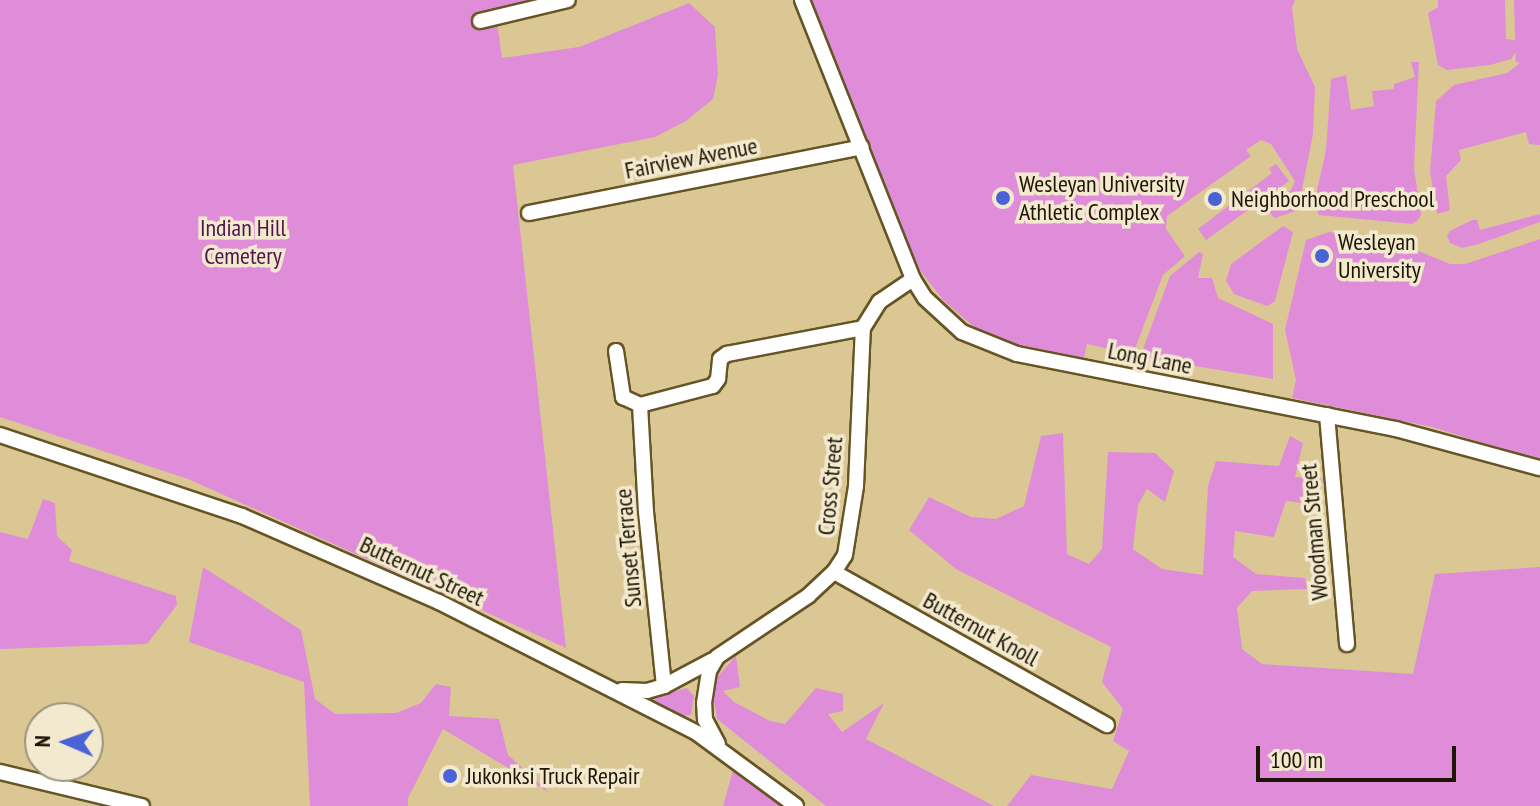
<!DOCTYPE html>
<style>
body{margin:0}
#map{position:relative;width:1540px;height:806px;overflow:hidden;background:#dbc794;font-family:"PT Sans Narrow",sans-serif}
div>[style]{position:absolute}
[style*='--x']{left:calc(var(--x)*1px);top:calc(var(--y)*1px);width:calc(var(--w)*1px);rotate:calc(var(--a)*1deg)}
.green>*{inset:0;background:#e08dd9}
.roads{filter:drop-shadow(2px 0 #665524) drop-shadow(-2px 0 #665524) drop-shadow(0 2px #665524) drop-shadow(0 -2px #665524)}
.minor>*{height:14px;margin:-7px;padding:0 7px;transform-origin:7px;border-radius:7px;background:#fff}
.dots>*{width:22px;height:22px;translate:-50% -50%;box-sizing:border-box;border:4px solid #f2e9cf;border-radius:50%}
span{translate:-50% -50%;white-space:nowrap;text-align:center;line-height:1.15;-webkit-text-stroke:7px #f2e9cf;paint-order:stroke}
.street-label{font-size:24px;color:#1c1503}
.poi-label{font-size:24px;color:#1c1503}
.left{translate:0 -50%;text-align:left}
.park-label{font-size:24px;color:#4f144c}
.north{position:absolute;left:24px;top:702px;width:80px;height:80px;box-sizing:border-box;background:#f2e9cf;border:2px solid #9c947d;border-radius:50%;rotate:272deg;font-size:22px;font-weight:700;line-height:32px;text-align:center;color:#1c1503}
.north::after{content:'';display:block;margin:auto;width:28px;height:36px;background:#4963d7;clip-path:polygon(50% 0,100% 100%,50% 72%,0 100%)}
.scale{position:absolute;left:1256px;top:746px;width:200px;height:36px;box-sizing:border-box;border:4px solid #1c1503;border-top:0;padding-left:10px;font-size:24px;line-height:28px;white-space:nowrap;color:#1c1503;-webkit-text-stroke:6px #f2e9cf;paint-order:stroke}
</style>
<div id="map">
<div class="green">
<div style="clip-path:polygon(0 0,547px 0,495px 8px,502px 58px,579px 47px,689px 3px,715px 27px,718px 75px,713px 99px,686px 121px,655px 137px,513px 165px,566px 648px,188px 479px,0 417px)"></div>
<div style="clip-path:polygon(810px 0,1295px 0,1292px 7px,1297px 49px,1315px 87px,1313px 134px,1298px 210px,1275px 218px,1266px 209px,1291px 190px,1295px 181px,1271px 144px,1261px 140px,1246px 150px,1251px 156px,1167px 216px,1166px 229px,1185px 256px,1163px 275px,1133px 354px,1087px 344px,1084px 358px,1006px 342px,974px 327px,943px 300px,919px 269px)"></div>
<div style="clip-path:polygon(1438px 0,1505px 0,1506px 39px,1515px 40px,1514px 0,1540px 0,1540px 145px,1529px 144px,1526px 132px,1459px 150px,1461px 160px,1446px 176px,1450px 210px,1442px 213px,1437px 213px,1430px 172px,1436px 101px,1454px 85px,1507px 73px,1520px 63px,1516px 62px,1515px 53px,1511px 59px,1490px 65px,1447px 70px,1438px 65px,1428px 13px,1438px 7px)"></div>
<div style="clip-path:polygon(1411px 62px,1419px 62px,1414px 168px,1421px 215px,1418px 220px,1412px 224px,1319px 215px,1314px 204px,1326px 150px,1331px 79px,1346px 75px,1351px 110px,1374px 106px,1372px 91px,1394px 89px,1394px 84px,1415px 77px)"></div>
<div style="clip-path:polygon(1276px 164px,1289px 181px,1206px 240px,1198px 229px,1272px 173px,1269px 168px)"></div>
<div style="clip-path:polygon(1540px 214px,1540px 222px,1479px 244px,1462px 248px,1450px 243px,1447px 236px,1450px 231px,1472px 220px,1477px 220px,1480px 230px)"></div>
<div style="clip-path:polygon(1283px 226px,1293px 232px,1275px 301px,1267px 306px,1234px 294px,1226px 281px,1231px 264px)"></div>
<div style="clip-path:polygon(1329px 232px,1389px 239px,1450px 264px,1465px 264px,1540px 239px,1540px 461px,1432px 427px,1292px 398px,1296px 380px,1285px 330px,1306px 240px)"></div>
<div style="clip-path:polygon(1199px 252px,1203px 254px,1198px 278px,1212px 278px,1218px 298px,1273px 324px,1273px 379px,1140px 357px,1170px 276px)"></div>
<div style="clip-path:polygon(1063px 433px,1067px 554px,1089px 564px,1102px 549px,1108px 452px,1155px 453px,1174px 471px,1165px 502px,1147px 489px,1138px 505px,1133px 549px,1162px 569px,1203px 575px,1208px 486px,1216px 461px,1279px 466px,1290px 436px,1303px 443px,1295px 477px,1321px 478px,1322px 499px,1311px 504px,1286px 501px,1274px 537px,1235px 531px,1233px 557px,1256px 574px,1305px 578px,1307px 589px,1252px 591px,1237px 608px,1242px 649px,1262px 664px,1413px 674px,1435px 574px,1540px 567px,1540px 806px,1007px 806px,1031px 775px,1112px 789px,1129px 751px,1113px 741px,1123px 709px,1102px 682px,1111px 647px,956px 569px,909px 530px,929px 497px,971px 517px,996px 519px,1024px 506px,1041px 436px)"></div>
<div style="clip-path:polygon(43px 499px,55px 503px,57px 536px,72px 550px,69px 561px,176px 596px,177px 605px,147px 644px,0 649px,0 532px,28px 539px)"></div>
<div style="clip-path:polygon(203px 567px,301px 630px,315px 699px,335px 714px,396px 713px,421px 703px,436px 684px,451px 687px,449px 716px,499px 719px,508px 755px,550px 793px,443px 729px,408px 798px,408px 806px,310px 806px,304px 682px,189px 642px)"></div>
<div style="clip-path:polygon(736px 656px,740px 687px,723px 691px,734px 702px,770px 721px,785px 724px,816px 688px,843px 694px,843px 711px,828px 714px,842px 732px,884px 703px,866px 739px,994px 806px,826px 806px,717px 719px,711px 684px)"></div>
<div style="clip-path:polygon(687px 688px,694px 696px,691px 715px,682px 716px,652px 700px,655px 696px)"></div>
<div style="clip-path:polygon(733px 771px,762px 791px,781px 806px,723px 806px)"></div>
</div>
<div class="roads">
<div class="minor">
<div style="--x:802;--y:0;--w:300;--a:68.3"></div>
<div style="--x:913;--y:279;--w:22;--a:58"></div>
<div style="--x:925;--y:298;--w:50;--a:42.6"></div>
<div style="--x:962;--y:332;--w:59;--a:21.8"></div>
<div style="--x:1017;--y:354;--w:386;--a:11.2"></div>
<div style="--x:1396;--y:429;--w:149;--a:15.2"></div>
<div style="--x:480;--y:21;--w:90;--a:-13.4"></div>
<div style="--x:529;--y:213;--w:339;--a:-11.2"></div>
<div style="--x:616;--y:351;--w:47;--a:81.3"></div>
<div style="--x:623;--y:397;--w:19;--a:25"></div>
<div style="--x:640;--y:405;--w:75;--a:-14.6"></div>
<div style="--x:713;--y:386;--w:9;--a:-54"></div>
<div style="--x:718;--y:379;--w:20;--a:-84"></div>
<div style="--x:720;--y:359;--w:9;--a:-36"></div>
<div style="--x:727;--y:354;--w:138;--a:-10.8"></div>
<div style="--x:640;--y:405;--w:107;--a:86.8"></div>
<div style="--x:646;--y:512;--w:175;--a:84.1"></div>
<div style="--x:1327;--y:415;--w:230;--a:85"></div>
<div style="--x:0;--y:435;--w:255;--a:18.5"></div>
<div style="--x:242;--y:516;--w:215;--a:23.6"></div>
<div style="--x:439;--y:602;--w:289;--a:26.9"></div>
<div style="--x:697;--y:733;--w:123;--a:36.4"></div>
<div style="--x:834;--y:572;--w:313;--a:29.3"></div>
<div style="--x:622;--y:690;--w:25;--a:2"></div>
<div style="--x:647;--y:691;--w:18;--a:-16"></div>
<div style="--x:664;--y:686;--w:55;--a:-28"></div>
<div style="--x:718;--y:744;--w:27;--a:-118"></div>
<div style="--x:705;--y:720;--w:17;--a:-93"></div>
<div style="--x:704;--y:703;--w:32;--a:-81"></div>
<div style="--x:709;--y:671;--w:16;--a:-60"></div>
<div style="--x:717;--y:657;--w:110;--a:-33.8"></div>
<div style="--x:808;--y:596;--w:35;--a:-43"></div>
<div style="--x:834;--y:572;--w:20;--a:-57"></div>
<div style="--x:845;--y:555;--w:70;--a:-80.9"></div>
<div style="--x:856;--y:486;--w:158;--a:-87.5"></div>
<div style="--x:863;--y:328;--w:31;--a:-58"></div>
<div style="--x:879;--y:302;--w:41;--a:-34.1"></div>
<div style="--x:0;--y:772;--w:146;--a:13.5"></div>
</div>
</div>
<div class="dots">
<div style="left:1003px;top:198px;background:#4963d7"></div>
<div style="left:1215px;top:199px;background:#4963d7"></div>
<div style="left:1322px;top:256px;background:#4963d7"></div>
<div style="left:450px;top:776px;background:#4963d7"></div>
</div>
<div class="street-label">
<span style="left:691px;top:158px;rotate:-11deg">Fairview Avenue</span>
<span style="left:1150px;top:358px;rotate:11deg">Long Lane</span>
<span style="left:830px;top:486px;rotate:-85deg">Cross Street</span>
<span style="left:1314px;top:532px;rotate:-95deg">Woodman Street</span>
<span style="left:628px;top:548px;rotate:-95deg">Sunset Terrace</span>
<span style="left:422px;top:571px;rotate:25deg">Butternut Street</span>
<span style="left:981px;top:629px;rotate:29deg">Butternut Knoll</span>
</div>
<div class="poi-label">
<span class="left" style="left:1019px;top:198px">Wesleyan University<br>Athletic Complex</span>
<span class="left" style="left:1231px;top:199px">Neighborhood Preschool</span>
<span class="left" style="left:1338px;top:256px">Wesleyan<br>University</span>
<span class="left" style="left:466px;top:776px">Jukonksi Truck Repair</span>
</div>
<div class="park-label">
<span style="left:243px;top:242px">Indian Hill<br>Cemetery</span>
</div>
<div class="north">N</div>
<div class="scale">100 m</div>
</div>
